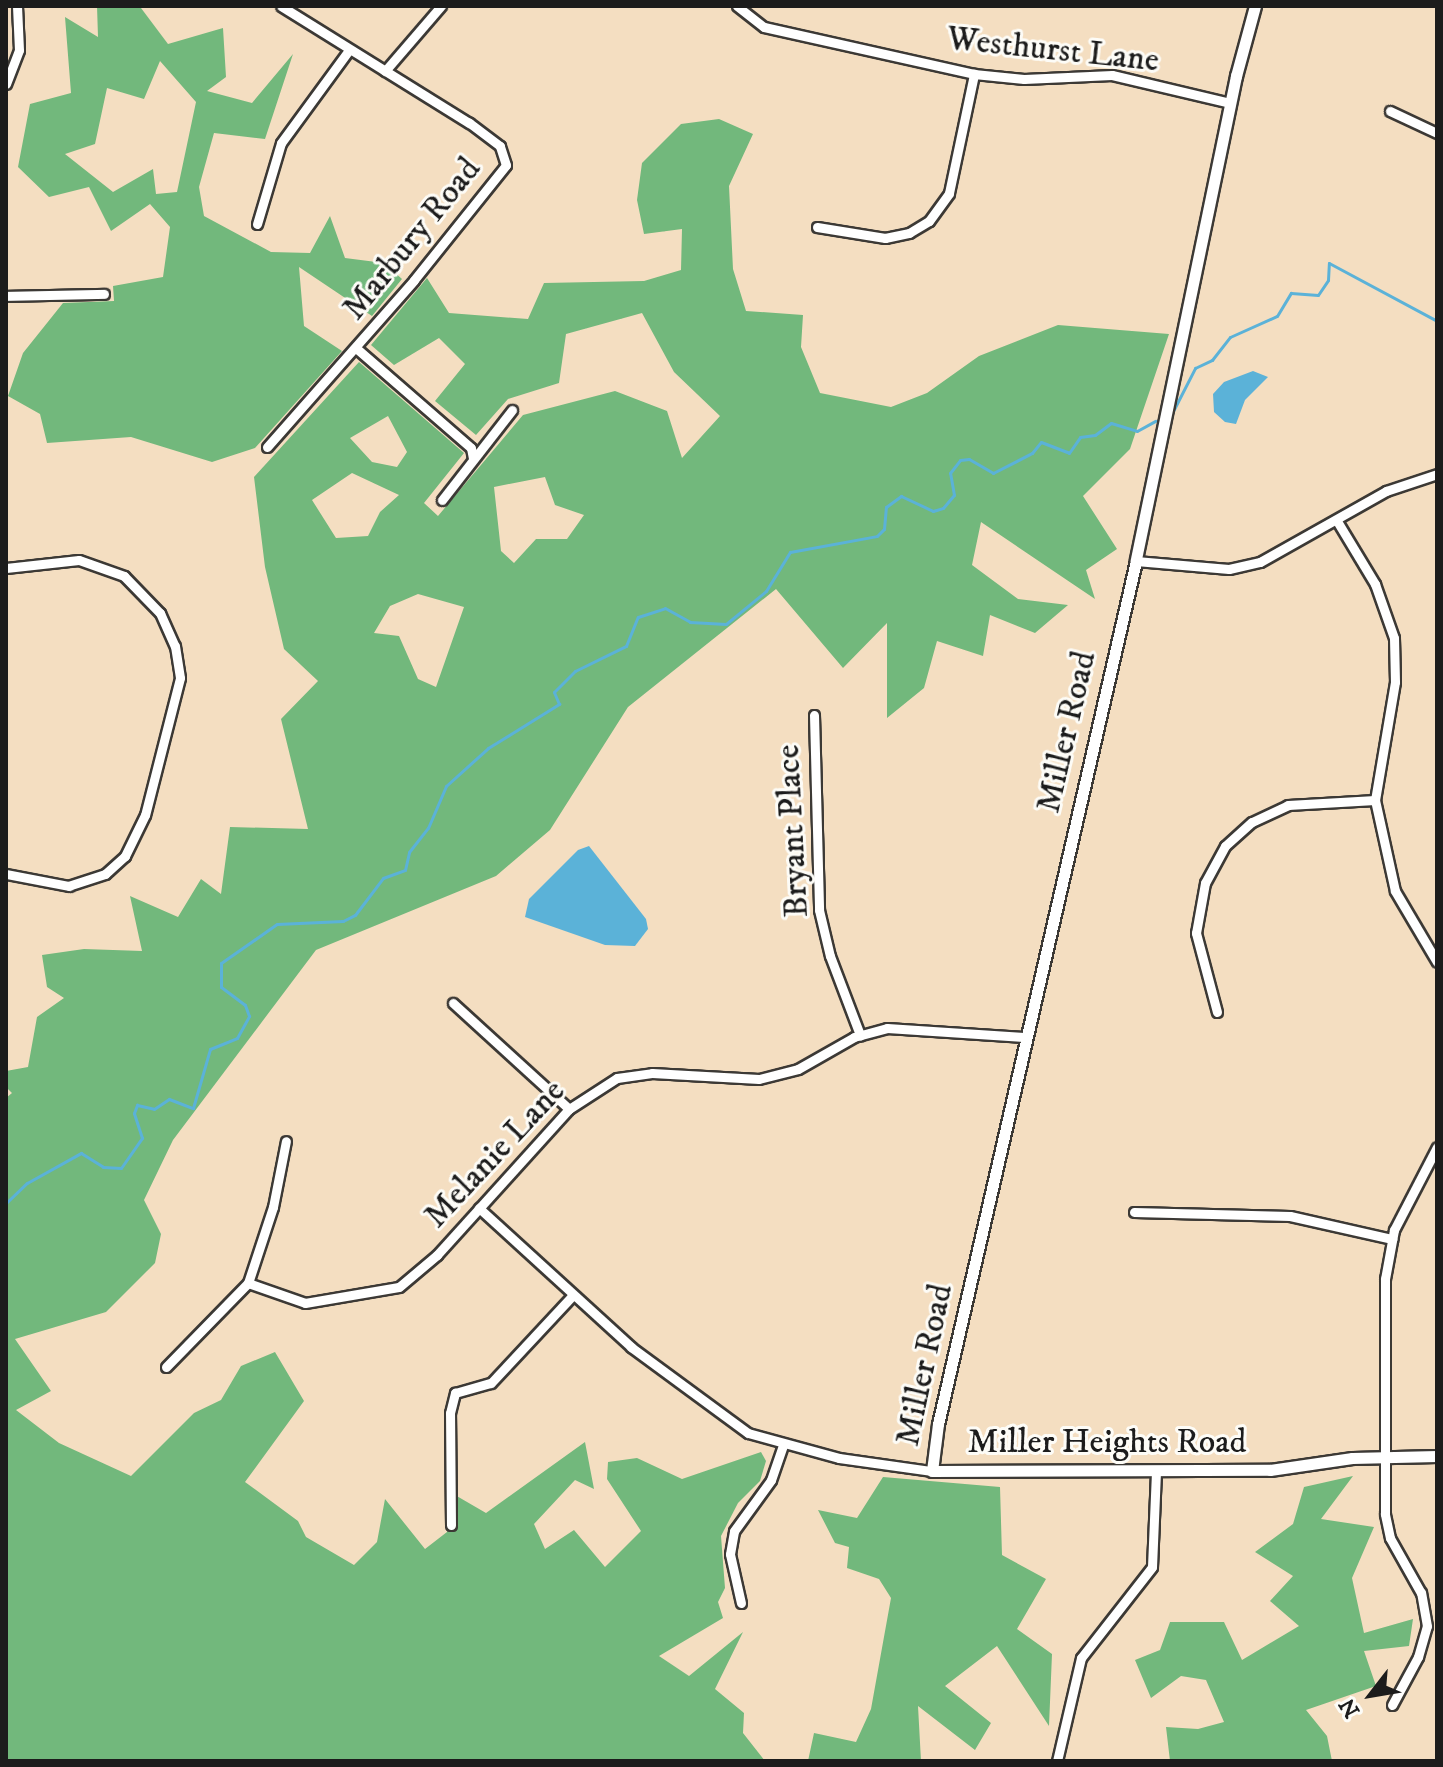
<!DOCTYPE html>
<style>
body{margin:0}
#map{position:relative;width:1443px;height:1767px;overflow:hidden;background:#f4dec1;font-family:"IM FELL DW Pica",serif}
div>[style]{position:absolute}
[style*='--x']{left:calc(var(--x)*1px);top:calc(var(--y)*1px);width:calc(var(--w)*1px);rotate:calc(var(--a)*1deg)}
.forest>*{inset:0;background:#72b87c}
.water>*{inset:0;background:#5bb2d8}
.stream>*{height:3px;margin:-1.5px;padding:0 1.5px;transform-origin:1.5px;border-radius:1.5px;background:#5bb2d8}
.roads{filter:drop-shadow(2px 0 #3c3935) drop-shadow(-2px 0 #3c3935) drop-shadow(0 2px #3c3935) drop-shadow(0 -2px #3c3935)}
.minor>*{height:9px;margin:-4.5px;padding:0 4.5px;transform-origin:4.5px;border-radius:4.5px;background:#fff}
.tertiary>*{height:11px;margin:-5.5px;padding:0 5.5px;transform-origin:5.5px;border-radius:5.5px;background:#fff}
span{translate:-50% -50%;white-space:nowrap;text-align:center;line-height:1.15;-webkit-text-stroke:6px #fdfcf7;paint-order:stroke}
.street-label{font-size:34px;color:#1c1c1c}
.frame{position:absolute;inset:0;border:8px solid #1c1c1c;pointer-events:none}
.north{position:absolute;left:1331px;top:1655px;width:80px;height:80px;-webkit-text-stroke:6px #fdfcf7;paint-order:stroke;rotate:239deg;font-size:22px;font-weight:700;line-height:32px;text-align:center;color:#1c1c1c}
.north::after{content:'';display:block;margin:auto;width:28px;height:36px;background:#1c1c1c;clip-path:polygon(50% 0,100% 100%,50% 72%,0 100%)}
</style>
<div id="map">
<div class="forest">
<div style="clip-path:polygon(evenodd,97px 6px,141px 8px,168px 44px,223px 28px,226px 77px,207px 91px,252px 103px,293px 54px,265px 139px,214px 133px,199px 187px,204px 216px,271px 252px,310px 253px,330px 216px,345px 258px,384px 263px,402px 279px,372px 316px,299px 267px,304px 326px,342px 351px,255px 448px,212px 462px,131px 437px,47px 443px,40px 414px,8px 396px,23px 353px,63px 303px,114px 301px,113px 286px,163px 277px,170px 227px,150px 204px,111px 231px,89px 187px,49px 197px,18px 167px,30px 104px,71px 93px,65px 17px,98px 37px,97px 6px,160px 61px,196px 102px,177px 192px,156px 194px,153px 169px,113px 192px,65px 154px,95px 144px,107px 88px,144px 99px,160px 61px)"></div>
<div style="clip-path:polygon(evenodd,719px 119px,753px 134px,729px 186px,733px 269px,746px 311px,803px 315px,801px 347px,820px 393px,891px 407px,927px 393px,979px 356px,1058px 325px,1169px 334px,1130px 449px,1083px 496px,1117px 549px,1086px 570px,1095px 599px,981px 522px,972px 565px,1018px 599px,1068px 605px,1035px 633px,990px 615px,983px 656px,937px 641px,924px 688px,887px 718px,887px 623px,843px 668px,776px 589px,628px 707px,550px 830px,496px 876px,316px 950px,173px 1140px,144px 1200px,161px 1234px,155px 1263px,106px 1312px,15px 1339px,51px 1391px,16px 1410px,59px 1443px,131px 1476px,194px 1413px,221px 1400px,241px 1366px,275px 1352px,304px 1401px,245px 1482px,298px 1521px,306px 1537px,354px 1565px,377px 1542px,385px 1499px,425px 1549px,447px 1532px,455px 1495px,486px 1513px,585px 1442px,594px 1489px,575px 1480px,534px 1524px,545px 1549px,574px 1530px,605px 1567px,641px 1531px,607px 1479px,608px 1462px,637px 1458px,682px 1479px,761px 1452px,766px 1461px,760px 1481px,738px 1503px,721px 1536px,725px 1588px,718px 1602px,723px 1618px,659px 1656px,689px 1676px,743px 1632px,715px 1689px,744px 1713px,743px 1733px,765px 1761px,6px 1761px,6px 1098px,12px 1093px,6px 1087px,6px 1071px,28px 1067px,37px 1017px,64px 998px,47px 987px,42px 955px,84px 949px,142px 951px,130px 896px,178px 917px,201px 879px,221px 894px,230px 827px,308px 829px,281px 719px,318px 681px,284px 649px,265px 567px,254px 477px,359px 362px,464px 453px,424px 503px,438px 516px,523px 415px,615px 391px,667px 411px,682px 458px,720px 416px,674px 372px,642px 313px,566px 334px,559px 383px,508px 399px,476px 435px,435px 401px,465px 364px,439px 338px,394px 365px,371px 345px,427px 278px,449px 313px,528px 319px,544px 283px,644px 281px,681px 270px,682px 229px,644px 234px,637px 200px,642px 163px,681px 124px,719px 119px,388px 416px,407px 452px,397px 467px,372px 462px,350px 438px,388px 416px,719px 119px,352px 473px,399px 495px,380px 512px,368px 536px,336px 538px,312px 500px,352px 473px,719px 119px,545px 477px,555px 505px,584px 515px,567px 539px,536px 539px,514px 563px,501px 551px,494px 487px,545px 477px,719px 119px,418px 594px,464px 607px,436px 687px,418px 679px,399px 636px,374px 633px,390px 606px,418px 594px)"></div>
<div style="clip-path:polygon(1353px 1476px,1321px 1519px,1374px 1527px,1352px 1578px,1364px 1633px,1413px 1619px,1409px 1646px,1364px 1651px,1376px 1686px,1306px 1710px,1327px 1736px,1332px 1761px,1170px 1761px,1166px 1727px,1198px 1729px,1224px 1722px,1206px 1680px,1181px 1676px,1151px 1698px,1135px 1660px,1160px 1650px,1170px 1622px,1224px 1622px,1242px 1660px,1299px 1626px,1270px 1601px,1293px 1576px,1255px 1552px,1293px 1524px,1304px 1487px)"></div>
<div style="clip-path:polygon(883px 1477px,1000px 1487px,1002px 1555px,1046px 1579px,1017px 1629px,1052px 1654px,1049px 1726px,997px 1646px,945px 1686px,991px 1723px,975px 1750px,918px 1706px,921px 1761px,808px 1761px,814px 1733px,856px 1742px,871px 1709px,891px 1598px,879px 1579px,847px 1568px,849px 1547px,835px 1543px,818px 1510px,857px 1518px)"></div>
</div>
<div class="water">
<div style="clip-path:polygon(1253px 371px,1268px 377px,1245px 400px,1236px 424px,1225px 422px,1214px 412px,1213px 394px,1224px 382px)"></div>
<div style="clip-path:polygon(589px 846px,646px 919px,648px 929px,635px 946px,605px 945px,525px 917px,529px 899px,578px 850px)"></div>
</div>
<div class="stream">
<div style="--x:1171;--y:415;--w:53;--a:-62.9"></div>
<div style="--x:1195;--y:368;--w:19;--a:-25"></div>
<div style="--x:1212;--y:360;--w:29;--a:-52"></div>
<div style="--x:1230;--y:337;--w:51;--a:-24.1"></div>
<div style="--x:1277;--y:316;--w:27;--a:-59"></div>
<div style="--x:1291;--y:293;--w:27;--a:4"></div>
<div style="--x:1318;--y:295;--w:18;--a:-56"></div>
<div style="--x:1328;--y:280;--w:17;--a:-87"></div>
<div style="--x:1329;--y:263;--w:123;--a:28.2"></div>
<div style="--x:6;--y:1203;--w:29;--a:-44"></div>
<div style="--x:27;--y:1183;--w:62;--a:-29.1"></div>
<div style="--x:81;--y:1153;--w:26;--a:32"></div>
<div style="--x:103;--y:1167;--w:18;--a:3"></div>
<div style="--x:121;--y:1168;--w:37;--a:-55"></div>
<div style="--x:142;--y:1138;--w:26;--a:-108"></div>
<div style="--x:134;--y:1113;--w:9;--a:-69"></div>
<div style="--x:137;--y:1105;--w:17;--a:13"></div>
<div style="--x:154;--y:1109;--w:18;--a:-34"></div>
<div style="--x:169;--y:1099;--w:26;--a:21"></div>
<div style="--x:193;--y:1108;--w:61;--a:-73.9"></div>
<div style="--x:210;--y:1049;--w:29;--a:-22"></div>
<div style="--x:237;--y:1038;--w:25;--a:-61"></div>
<div style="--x:249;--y:1016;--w:12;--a:-110"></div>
<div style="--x:245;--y:1005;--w:30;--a:-143"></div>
<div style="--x:221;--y:987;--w:24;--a:-90"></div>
<div style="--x:221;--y:963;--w:68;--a:-34.9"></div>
<div style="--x:277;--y:924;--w:66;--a:-2.6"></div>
<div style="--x:343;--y:921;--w:13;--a:-27"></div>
<div style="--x:355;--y:915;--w:46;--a:-52.9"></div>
<div style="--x:383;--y:878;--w:23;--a:-20"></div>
<div style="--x:405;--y:870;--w:18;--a:-77"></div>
<div style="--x:409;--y:852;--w:31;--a:-52"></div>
<div style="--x:428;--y:828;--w:46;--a:-66.8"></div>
<div style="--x:446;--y:786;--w:57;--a:-42.1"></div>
<div style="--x:488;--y:748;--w:84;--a:-31.8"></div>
<div style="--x:559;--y:704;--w:13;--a:-113"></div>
<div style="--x:554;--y:692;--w:30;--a:-45"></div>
<div style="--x:575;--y:671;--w:57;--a:-26.1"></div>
<div style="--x:626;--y:646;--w:31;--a:-68"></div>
<div style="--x:638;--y:617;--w:28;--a:-18"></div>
<div style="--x:665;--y:608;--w:29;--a:29"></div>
<div style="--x:690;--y:622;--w:36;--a:3"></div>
<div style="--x:726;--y:624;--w:52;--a:-39.5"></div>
<div style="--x:766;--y:591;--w:46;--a:-58.4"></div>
<div style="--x:790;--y:552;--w:88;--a:-10.4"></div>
<div style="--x:877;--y:536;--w:10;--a:-45"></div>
<div style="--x:884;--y:529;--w:22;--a:-85"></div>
<div style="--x:886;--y:507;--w:19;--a:-36"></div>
<div style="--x:901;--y:496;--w:35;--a:25"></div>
<div style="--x:933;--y:511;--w:10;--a:-17"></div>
<div style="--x:943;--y:508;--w:17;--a:-50"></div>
<div style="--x:954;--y:495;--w:22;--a:-100"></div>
<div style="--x:950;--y:473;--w:16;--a:-52"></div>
<div style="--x:960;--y:460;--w:9;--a:-6"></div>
<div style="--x:969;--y:459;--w:28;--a:30"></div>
<div style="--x:993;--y:473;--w:44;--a:-27.1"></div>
<div style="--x:1032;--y:453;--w:14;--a:-51"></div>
<div style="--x:1041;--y:442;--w:30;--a:21"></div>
<div style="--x:1069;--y:453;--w:19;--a:-55"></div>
<div style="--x:1080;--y:437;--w:15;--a:-8"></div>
<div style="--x:1095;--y:435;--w:20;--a:-37"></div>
<div style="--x:1111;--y:423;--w:27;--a:17"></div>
<div style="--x:1137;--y:431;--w:21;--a:-29"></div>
</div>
<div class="roads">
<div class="minor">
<div style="--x:737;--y:6;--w:34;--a:38"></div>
<div style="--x:764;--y:27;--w:215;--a:12.6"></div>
<div style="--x:974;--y:74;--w:50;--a:5.7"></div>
<div style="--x:1024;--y:79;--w:88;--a:-2.6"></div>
<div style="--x:1112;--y:75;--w:121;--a:13.3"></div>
<div style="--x:385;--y:71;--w:86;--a:-49.3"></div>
<div style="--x:6;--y:84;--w:36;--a:-69"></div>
<div style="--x:19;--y:50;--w:44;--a:-92.6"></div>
<div style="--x:1390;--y:111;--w:52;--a:25.1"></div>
<div style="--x:257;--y:224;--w:84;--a:-73.5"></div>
<div style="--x:281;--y:143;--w:115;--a:-53.8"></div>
<div style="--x:817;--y:227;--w:69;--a:9.2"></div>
<div style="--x:885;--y:238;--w:25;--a:-12"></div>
<div style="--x:909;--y:233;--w:23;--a:-31"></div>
<div style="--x:929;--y:221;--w:34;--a:-54"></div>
<div style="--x:949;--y:193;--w:122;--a:-78.1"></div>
<div style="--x:6;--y:296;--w:98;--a:-1.2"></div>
<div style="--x:356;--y:348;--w:152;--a:41"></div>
<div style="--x:471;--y:448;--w:10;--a:79"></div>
<div style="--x:267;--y:447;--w:222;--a:-48.6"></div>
<div style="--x:414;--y:280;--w:147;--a:-51.3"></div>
<div style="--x:506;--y:165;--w:20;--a:-108"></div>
<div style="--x:500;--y:146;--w:39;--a:-143"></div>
<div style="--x:469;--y:123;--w:221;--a:-148.1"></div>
<div style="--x:442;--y:500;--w:114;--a:-52.1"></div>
<div style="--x:1337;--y:521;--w:74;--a:58.9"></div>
<div style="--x:1375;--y:584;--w:57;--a:70.6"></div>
<div style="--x:1394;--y:638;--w:44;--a:88.7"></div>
<div style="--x:1395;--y:682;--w:120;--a:99.6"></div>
<div style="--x:1375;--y:800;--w:93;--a:77.6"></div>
<div style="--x:1395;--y:891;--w:82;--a:59.4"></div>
<div style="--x:1136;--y:561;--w:93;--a:4.9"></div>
<div style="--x:1229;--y:569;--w:32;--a:-13"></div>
<div style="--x:1260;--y:562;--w:145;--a:-29.4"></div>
<div style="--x:1386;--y:491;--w:54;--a:-18.4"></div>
<div style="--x:6;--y:568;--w:73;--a:-6.3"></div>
<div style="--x:79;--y:560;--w:48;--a:19.6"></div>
<div style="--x:124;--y:576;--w:52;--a:45.8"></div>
<div style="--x:160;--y:613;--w:36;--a:66"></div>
<div style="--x:175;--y:646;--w:32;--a:81"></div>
<div style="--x:180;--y:678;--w:141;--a:104.3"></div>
<div style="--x:145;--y:815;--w:46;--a:116"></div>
<div style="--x:125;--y:856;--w:27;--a:138"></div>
<div style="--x:105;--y:874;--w:38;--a:162"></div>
<div style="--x:69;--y:886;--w:64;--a:-169.2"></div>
<div style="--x:814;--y:715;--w:195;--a:88.5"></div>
<div style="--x:819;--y:910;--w:47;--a:76.6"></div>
<div style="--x:830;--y:956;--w:85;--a:69.2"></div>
<div style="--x:453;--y:1003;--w:157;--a:42.4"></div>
<div style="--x:1217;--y:1012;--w:82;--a:-104.9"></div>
<div style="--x:1196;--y:933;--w:51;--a:-79.8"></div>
<div style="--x:1205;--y:883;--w:42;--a:-61.6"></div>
<div style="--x:1225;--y:846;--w:36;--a:-42"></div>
<div style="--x:1252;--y:822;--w:40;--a:-25"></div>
<div style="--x:1288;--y:805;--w:87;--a:-3.3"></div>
<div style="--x:479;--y:1208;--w:206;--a:42.4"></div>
<div style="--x:631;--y:1347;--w:145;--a:36.3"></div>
<div style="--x:748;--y:1433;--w:94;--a:15.4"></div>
<div style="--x:839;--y:1458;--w:94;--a:8"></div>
<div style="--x:1134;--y:1212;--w:156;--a:1.5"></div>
<div style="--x:1290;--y:1216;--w:105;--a:12.7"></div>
<div style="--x:248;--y:1283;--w:60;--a:19.3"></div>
<div style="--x:305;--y:1303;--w:95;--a:-9.7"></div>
<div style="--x:399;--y:1287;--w:50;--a:-40.1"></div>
<div style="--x:437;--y:1255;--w:197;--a:-47.9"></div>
<div style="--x:569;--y:1109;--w:57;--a:-32.9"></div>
<div style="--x:617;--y:1078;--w:35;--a:-8"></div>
<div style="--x:652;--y:1073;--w:107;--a:3.2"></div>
<div style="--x:759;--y:1079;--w:40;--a:-14.4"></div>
<div style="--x:798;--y:1069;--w:64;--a:-29.7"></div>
<div style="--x:854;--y:1037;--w:34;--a:-15"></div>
<div style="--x:887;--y:1028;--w:137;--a:3.8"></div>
<div style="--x:166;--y:1367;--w:117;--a:-45.7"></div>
<div style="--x:248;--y:1283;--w:80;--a:-71.8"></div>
<div style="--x:273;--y:1207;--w:67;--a:-78.9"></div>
<div style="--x:451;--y:1525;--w:112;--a:-90.5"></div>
<div style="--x:450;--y:1413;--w:21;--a:-76"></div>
<div style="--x:455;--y:1393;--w:37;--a:-16"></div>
<div style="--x:491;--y:1383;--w:119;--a:-47"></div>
<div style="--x:741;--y:1603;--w:50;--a:-102.7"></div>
<div style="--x:730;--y:1554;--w:23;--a:-80"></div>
<div style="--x:734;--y:1531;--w:63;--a:-54"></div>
<div style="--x:771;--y:1480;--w:36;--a:-71"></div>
<div style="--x:1392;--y:1705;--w:55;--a:-61.6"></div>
<div style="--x:1418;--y:1657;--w:32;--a:-74"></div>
<div style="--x:1427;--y:1626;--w:34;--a:-100"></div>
<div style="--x:1421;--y:1593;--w:63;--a:-119.4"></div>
<div style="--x:1390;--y:1538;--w:25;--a:-102"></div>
<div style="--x:1385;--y:1514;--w:235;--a:-90"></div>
<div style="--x:1385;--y:1279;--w:50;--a:-79.6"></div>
<div style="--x:1394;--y:1230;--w:93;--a:-62.6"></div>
<div style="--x:1057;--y:1761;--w:106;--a:-76.9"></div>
<div style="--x:1081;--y:1658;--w:115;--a:-52"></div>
<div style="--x:1152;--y:1567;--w:96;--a:-87.6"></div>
</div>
<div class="tertiary">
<div style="--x:1255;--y:6;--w:73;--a:105.2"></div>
<div style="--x:1236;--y:76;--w:495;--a:101.7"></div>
<div style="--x:1136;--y:561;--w:885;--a:102.92"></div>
<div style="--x:938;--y:1424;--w:47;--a:97.3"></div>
<div style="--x:932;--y:1471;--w:338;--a:-0.2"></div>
<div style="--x:1270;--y:1470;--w:83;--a:-8.3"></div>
<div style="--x:1352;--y:1458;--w:85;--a:-1.3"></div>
</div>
</div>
<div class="street-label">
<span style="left:1053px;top:50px;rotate:6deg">Westhurst Lane</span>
<span style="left:412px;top:239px;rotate:-51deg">Marbury Road</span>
<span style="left:1067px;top:732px;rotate:-77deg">Miller Road</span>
<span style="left:793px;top:831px;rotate:-93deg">Bryant Place</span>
<span style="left:495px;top:1154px;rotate:-47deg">Melanie Lane</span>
<span style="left:925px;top:1365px;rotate:-78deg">Miller Road</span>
<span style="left:1107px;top:1443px">Miller Heights Road</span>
</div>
<div class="frame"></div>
<div class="north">N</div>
</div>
